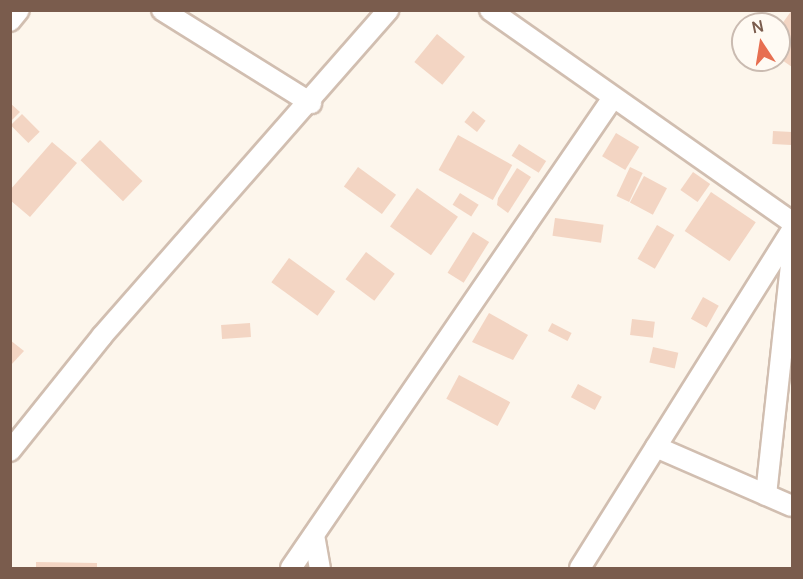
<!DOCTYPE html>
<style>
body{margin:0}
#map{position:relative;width:803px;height:579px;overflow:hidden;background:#fdf6ec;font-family:Manrope,sans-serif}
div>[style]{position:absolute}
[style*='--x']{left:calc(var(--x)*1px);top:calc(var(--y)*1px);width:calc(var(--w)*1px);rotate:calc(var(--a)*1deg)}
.building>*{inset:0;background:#f3d5c3;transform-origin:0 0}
.roads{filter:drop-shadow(2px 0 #d1beb0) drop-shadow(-2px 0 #d1beb0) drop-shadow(0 2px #d1beb0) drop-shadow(0 -2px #d1beb0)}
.street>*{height:20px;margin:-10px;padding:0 10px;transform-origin:10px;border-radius:10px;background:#fff}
span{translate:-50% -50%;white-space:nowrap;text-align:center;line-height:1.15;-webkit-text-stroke:5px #fffaf3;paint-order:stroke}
.frame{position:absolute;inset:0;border:12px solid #7a5c4d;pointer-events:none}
.north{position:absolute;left:731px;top:12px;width:60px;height:60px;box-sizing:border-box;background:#fffaf3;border:2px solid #cabbb1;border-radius:50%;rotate:348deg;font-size:16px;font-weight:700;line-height:24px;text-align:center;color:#7a5c4d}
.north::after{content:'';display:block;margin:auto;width:21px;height:27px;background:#e76f51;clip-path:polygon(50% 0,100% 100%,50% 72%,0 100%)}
</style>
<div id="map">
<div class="building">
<div style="clip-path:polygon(792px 10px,792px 67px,779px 58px,779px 28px)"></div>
<div style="left:437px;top:34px;width:36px;height:36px;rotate:39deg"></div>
<div style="clip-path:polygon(10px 103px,20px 112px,10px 122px)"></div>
<div style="left:473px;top:111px;width:16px;height:14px;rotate:38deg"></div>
<div style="left:22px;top:114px;width:25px;height:16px;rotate:45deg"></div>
<div style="left:773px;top:131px;width:19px;height:13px;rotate:3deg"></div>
<div style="left:616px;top:133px;width:27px;height:27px;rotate:31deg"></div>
<div style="left:458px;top:135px;width:62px;height:40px;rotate:29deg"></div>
<div style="left:100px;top:140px;width:59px;height:28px;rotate:44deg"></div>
<div style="clip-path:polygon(52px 142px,77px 163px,30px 217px,10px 200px,10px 190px)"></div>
<div style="left:519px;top:144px;width:32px;height:14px;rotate:32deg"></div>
<div style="left:358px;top:167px;width:47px;height:24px;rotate:36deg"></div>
<div style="left:630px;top:167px;width:14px;height:32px;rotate:25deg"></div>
<div style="clip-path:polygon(517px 168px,531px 177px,508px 213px,497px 205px,498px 198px)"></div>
<div style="left:693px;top:172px;width:21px;height:22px;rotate:35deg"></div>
<div style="left:644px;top:176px;width:26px;height:30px;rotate:28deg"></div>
<div style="left:417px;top:188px;width:50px;height:47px;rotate:35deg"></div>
<div style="left:711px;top:192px;width:54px;height:47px;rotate:34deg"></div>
<div style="left:460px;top:193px;width:22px;height:14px;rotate:32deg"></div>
<div style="left:555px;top:218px;width:49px;height:18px;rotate:8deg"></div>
<div style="left:657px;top:225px;width:20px;height:39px;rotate:30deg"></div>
<div style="left:473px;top:232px;width:19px;height:48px;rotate:32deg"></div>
<div style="left:366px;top:252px;width:36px;height:34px;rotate:37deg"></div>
<div style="left:289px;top:258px;width:57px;height:30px;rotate:36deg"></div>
<div style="left:703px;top:297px;width:18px;height:25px;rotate:29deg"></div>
<div style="clip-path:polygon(489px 313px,528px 335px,513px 360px,472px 342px)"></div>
<div style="left:632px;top:319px;width:23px;height:16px;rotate:7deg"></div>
<div style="left:250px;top:323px;width:14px;height:29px;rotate:86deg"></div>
<div style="left:552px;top:323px;width:22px;height:9px;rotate:27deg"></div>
<div style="clip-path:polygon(10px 340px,24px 351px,10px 366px)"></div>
<div style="left:653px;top:347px;width:26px;height:16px;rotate:13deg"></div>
<div style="left:459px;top:375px;width:58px;height:27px;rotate:28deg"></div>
<div style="left:578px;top:384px;width:27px;height:15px;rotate:28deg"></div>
<div style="clip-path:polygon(36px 562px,97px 563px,97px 568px,36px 568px)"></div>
</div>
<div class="roads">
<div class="street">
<div style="--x:162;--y:10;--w:176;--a:32"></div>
<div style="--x:490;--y:10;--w:369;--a:35.1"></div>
<div style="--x:10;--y:21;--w:14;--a:-51"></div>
<div style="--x:656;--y:447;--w:148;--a:23.5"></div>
<div style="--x:10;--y:451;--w:147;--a:-51.3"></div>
<div style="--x:102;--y:336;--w:434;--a:-48.7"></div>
<div style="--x:766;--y:495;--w:239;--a:-83.8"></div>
<div style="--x:314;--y:535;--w:34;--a:80"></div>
<div style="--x:291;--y:568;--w:568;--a:-55.61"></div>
<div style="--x:580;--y:568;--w:399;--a:-57.9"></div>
</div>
</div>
<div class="frame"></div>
<div class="north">N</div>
</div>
